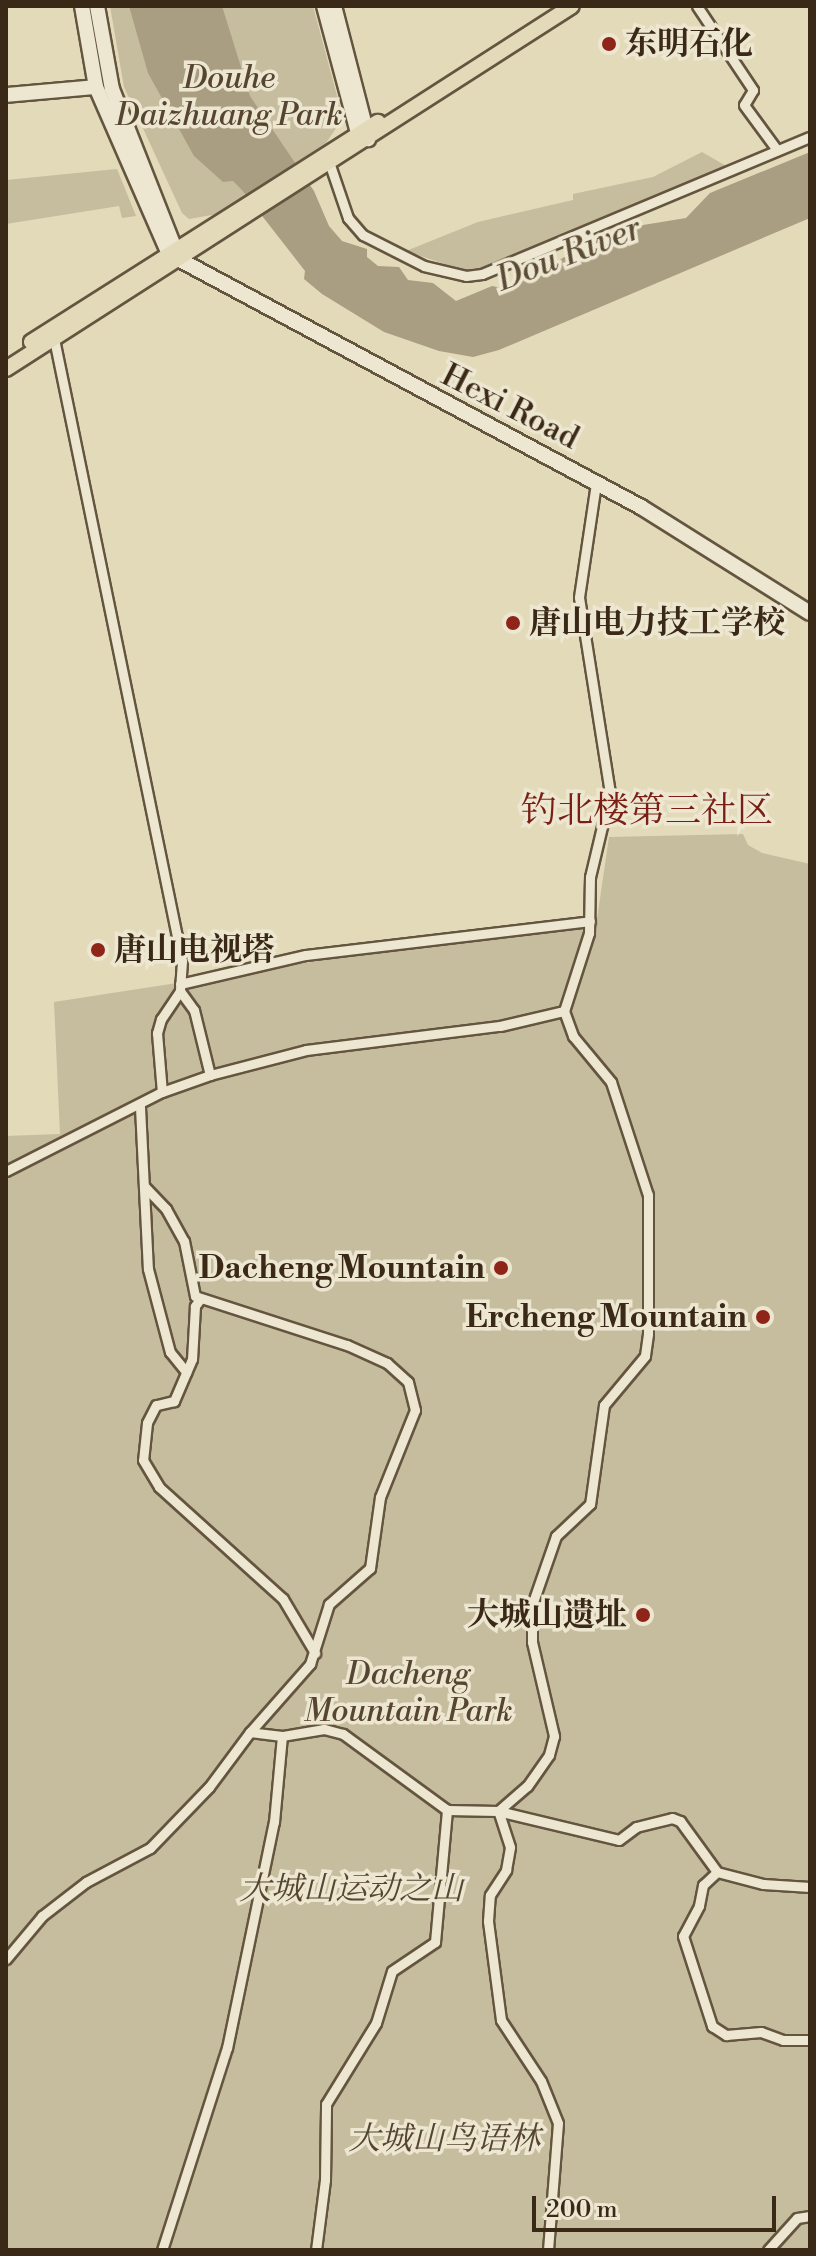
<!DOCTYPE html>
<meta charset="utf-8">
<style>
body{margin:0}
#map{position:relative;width:816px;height:2256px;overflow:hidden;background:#e3daba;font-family:"Libre Bodoni","Noto Serif SC",serif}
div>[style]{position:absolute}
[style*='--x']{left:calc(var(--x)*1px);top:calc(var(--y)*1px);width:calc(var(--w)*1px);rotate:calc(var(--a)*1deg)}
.green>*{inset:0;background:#c6bc9e}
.water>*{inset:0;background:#aa9e82}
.roads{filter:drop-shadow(2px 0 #64553f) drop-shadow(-2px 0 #64553f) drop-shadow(0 2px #64553f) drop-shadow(0 -2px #64553f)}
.street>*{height:9px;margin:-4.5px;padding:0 4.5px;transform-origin:4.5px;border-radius:4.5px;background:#ede7d2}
.secondary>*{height:14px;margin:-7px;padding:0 7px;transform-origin:7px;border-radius:7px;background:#ede7d2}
.primary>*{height:14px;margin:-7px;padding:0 7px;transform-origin:7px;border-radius:7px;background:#e3daba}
.dots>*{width:22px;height:22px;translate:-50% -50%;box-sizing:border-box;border:4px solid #ede7d2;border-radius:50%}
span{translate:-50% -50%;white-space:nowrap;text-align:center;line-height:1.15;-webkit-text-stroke:7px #ede7d2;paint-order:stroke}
.poi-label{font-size:32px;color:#3a2916;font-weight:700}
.left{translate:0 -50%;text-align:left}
.right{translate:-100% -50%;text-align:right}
.park-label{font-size:32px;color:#564631;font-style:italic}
.street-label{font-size:32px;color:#3a2916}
.water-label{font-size:34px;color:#5c4c36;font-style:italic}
.quarter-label{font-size:36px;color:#7a1f14}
.frame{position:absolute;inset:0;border:8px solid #3a2916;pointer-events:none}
.scale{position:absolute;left:532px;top:2196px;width:244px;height:36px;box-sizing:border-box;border:4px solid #3a2916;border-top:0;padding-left:10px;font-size:24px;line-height:28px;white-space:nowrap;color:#3a2916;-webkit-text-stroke:6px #ede7d2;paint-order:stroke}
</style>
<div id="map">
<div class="green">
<div style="clip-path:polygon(110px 6px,313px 6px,343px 118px,326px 143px,217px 214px,189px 219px,182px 213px,124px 87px)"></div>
<div style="clip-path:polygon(702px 152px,728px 167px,490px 266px,465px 271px,406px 251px,478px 222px,573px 200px,573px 194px,653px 177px)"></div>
<div style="clip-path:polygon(117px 169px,136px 216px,122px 218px,119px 206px,6px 224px,6px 180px)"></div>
<div style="clip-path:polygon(743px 834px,748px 845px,762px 853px,810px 864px,810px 2250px,6px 2250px,6px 1136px,60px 1134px,54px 1002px,409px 947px,596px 926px,609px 837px)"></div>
</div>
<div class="water">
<div style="clip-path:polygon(129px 6px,222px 6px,250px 96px,314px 191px,329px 226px,342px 241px,367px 249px,367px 257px,378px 266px,399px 267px,408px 280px,433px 283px,456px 301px,492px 286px,507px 289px,519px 274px,543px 272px,564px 257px,586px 259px,594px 242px,637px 226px,686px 218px,710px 193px,810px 152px,810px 218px,499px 350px,473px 357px,439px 351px,384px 332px,322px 294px,304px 279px,305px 271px,242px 190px,233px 181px,223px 182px,194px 156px,148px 73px)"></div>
</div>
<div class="roads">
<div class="street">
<div style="--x:697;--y:6;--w:101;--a:56.3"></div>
<div style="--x:753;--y:90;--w:17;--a:121"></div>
<div style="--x:744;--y:105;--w:56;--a:53.7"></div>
<div style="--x:330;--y:165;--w:56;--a:71.2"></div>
<div style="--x:348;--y:218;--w:23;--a:49"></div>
<div style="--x:363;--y:235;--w:68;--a:26.9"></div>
<div style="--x:424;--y:266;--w:43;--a:13.4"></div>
<div style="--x:466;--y:276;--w:16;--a:-7"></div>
<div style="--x:482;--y:274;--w:355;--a:-22.7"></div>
<div style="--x:53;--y:334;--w:640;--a:78.37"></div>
<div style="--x:182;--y:961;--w:30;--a:94"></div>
<div style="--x:180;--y:991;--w:34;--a:124"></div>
<div style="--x:161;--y:1019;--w:15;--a:106"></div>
<div style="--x:157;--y:1033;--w:59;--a:85.2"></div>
<div style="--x:180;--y:984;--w:129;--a:-13"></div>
<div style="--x:306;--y:955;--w:286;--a:-6.8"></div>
<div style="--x:180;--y:991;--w:24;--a:54"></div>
<div style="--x:194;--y:1010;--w:67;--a:76.2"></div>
<div style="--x:564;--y:1011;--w:82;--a:-72.2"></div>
<div style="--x:589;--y:933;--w:56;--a:-89"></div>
<div style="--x:590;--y:877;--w:86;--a:-76.6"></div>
<div style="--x:610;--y:793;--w:198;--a:-99"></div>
<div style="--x:579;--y:597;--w:115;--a:-81.5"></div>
<div style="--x:140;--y:1107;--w:162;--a:87.2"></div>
<div style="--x:148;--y:1269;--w:86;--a:75.2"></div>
<div style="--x:170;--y:1352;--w:26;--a:51"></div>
<div style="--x:6;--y:1171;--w:175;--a:-26.9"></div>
<div style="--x:162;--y:1092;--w:51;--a:-19.5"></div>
<div style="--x:210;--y:1075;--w:99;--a:-14.6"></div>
<div style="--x:306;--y:1050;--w:195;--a:-7.1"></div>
<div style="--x:500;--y:1026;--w:66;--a:-13.2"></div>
<div style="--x:564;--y:1011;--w:27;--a:70"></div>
<div style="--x:573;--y:1036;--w:60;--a:50.4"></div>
<div style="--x:611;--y:1082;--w:119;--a:71.9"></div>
<div style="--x:648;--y:1195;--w:139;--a:90"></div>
<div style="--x:648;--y:1334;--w:22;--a:98"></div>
<div style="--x:645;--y:1356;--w:64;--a:129.9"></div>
<div style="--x:604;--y:1405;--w:100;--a:98"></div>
<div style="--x:590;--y:1504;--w:47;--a:136.7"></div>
<div style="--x:556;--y:1536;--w:73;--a:109.2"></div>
<div style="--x:532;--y:1605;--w:37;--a:90"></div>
<div style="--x:532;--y:1642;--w:97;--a:76.8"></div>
<div style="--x:554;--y:1736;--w:20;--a:105"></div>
<div style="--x:549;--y:1755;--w:38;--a:125"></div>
<div style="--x:527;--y:1786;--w:38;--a:139"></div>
<div style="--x:498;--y:1811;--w:51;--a:-178.9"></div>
<div style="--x:447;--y:1810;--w:129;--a:-143.8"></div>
<div style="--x:343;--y:1734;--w:20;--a:-165"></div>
<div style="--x:324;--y:1729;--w:43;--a:170.5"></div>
<div style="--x:282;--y:1736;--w:32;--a:-173"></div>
<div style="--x:250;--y:1732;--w:69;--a:126.7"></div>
<div style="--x:209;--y:1787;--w:85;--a:134"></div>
<div style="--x:150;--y:1848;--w:72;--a:152"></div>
<div style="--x:86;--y:1882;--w:56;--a:142.3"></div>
<div style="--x:42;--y:1916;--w:56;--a:129.9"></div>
<div style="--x:144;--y:1186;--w:32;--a:46"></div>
<div style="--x:166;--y:1209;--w:37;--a:61"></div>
<div style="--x:184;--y:1241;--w:56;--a:78.7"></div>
<div style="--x:195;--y:1296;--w:160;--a:17.9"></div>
<div style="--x:347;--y:1345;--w:44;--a:24.2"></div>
<div style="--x:387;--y:1363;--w:28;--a:42"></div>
<div style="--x:408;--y:1382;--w:29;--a:76"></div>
<div style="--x:415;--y:1410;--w:94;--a:111.9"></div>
<div style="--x:380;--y:1497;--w:72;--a:98"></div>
<div style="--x:370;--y:1568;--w:55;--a:138.7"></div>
<div style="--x:329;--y:1604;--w:63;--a:107.6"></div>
<div style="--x:310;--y:1664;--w:91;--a:131.4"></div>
<div style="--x:200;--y:1299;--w:9;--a:126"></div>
<div style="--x:195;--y:1306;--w:53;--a:93.2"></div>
<div style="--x:192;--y:1359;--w:46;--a:113.2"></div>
<div style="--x:174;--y:1401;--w:18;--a:167"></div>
<div style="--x:156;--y:1405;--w:20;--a:117"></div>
<div style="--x:147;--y:1423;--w:37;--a:96"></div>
<div style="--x:143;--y:1460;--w:31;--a:59"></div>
<div style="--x:159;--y:1487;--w:167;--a:42.1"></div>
<div style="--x:283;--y:1599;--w:63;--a:59.3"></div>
<div style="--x:717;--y:1872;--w:19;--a:137"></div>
<div style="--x:703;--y:1885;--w:21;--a:101"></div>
<div style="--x:699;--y:1906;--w:34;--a:118"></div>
<div style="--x:683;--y:1936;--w:95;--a:72.1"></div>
<div style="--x:712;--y:2026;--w:17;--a:33"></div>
<div style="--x:726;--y:2035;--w:35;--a:-5"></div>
<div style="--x:761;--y:2032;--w:23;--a:20"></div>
<div style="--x:783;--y:2040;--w:27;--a:0"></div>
<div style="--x:162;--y:2250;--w:212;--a:-72.2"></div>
<div style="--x:227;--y:2048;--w:231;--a:-78.3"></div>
<div style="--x:274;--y:1822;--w:86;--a:-84.7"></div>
<div style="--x:316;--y:2250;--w:71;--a:-82.7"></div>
<div style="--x:325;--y:2180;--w:76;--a:-89.2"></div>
<div style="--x:326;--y:2104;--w:95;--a:-58.3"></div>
<div style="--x:376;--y:2023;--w:54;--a:-72.9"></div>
<div style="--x:392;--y:1971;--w:52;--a:-34"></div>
<div style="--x:435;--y:1942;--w:133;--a:-84.8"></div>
<div style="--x:548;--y:2250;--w:127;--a:-85.5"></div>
<div style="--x:558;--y:2123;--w:45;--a:-112"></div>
<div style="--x:541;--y:2081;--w:73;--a:-123.3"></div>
<div style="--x:501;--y:2020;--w:100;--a:-97.5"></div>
<div style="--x:488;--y:1921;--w:26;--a:-86"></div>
<div style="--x:490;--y:1895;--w:30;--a:-57"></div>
<div style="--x:506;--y:1870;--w:23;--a:-80"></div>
<div style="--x:510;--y:1847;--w:38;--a:-108"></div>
<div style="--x:498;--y:1811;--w:124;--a:13.5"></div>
<div style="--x:619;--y:1840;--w:21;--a:-37"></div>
<div style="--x:636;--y:1827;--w:37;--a:-14"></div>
<div style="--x:672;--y:1818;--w:9;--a:21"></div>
<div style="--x:680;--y:1821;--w:63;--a:54"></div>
<div style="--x:717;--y:1872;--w:48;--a:14.6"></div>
<div style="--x:763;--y:1884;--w:47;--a:3.7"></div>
<div style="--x:768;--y:2250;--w:43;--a:-47.8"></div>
<div style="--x:797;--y:2218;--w:13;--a:-9"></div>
</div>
<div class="secondary">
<div style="--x:82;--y:6;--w:82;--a:80.2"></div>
<div style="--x:96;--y:87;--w:182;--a:66.4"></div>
<div style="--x:169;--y:254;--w:536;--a:28.19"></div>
<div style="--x:641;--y:507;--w:199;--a:32.1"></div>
<div style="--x:97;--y:6;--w:84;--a:79.8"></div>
<div style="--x:112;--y:89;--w:183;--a:68.5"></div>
<div style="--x:324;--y:6;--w:131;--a:75"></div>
<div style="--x:358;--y:133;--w:12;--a:31"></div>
<div style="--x:334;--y:6;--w:135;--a:75.5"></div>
<div style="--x:6;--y:95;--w:90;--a:-5.1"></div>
</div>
<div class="primary">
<div style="--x:31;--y:342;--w:411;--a:-32.4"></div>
<div style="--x:6;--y:369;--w:672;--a:-32.67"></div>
</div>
</div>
<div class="dots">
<div style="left:609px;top:44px;background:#8f2418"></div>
<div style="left:513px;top:623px;background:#8f2418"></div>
<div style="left:98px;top:950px;background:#8f2418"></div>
<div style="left:501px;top:1268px;background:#8f2418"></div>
<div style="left:763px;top:1317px;background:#8f2418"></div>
<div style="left:643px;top:1615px;background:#8f2418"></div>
</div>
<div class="poi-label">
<span class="left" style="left:625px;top:44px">东明石化</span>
<span class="left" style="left:529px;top:623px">唐山电力技工学校</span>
<span class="left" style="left:114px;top:950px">唐山电视塔</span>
<span class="right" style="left:485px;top:1268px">Dacheng Mountain</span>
<span class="right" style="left:747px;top:1317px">Ercheng Mountain</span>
<span class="right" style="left:627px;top:1615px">大城山遗址</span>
</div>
<div class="park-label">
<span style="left:229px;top:97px">Douhe<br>Daizhuang Park</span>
<span style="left:408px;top:1693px">Dacheng<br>Mountain Park</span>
<span style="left:351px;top:1889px">大城山运动之山</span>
<span style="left:444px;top:2139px">大城山鸟语林</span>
</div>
<div class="street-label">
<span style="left:510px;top:407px;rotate:27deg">Hexi Road</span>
</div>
<div class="water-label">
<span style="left:569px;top:255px;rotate:-21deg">Dou River</span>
</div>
<div class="quarter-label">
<span style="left:647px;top:812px">钓北楼第三社区</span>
</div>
<div class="frame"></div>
<div class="scale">200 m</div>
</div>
